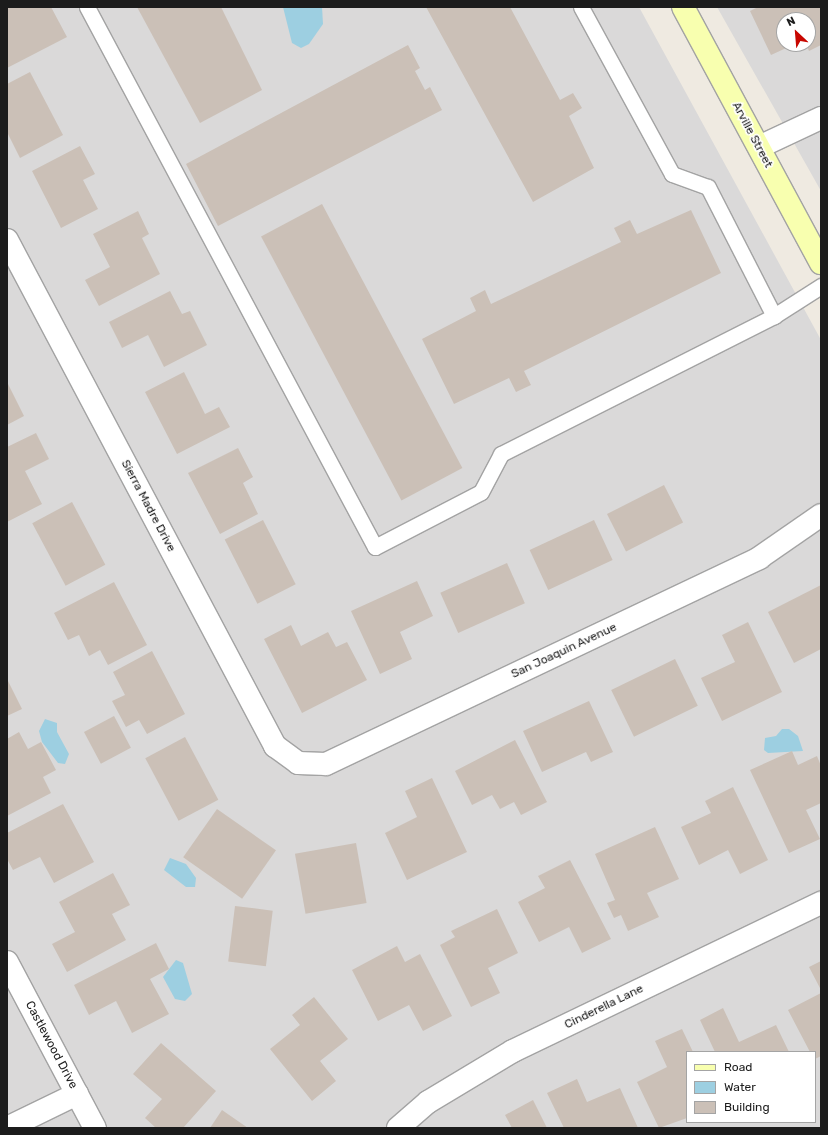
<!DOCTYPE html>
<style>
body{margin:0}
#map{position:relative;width:828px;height:1135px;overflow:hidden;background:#efeae1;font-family:Rubik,sans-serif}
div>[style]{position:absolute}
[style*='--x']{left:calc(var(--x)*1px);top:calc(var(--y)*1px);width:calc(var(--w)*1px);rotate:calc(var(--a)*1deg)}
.residential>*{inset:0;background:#dad9d9}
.water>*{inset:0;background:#9dcfe1}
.building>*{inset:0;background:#cbc0b7;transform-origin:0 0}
.roads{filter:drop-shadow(1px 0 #a3a3a3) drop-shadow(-1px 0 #a3a3a3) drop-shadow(0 1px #a3a3a3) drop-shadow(0 -1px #a3a3a3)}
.service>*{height:15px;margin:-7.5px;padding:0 7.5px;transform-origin:7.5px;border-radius:7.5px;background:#fff}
.minor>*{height:22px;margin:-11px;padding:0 11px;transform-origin:11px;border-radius:11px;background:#fff}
.secondary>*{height:22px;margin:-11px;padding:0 11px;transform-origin:11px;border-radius:11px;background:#f8ffaf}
span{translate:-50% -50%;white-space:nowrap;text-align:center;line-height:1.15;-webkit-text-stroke:3.5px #fff;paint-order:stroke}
.street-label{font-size:12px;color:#1c1c1c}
.frame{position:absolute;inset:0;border:8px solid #1c1c1c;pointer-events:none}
.legend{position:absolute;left:686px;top:1051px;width:130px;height:72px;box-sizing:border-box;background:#fff;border:1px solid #a4a4a4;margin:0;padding:5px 7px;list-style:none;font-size:12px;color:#1c1c1c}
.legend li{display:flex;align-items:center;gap:8px;height:20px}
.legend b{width:20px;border:1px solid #a4a4a4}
.north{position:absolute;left:776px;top:12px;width:40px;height:40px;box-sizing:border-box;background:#fff;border:1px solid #a4a4a4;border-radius:50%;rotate:334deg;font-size:11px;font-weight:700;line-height:16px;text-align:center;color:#1c1c1c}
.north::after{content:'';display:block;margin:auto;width:14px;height:18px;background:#c80700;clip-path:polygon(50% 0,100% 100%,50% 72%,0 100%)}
</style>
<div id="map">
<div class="residential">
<div style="clip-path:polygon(evenodd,7px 7px,639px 7px,821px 340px,821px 1128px,7px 1128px,7px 7px,687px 1052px,815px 1052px,815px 1122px,687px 1122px,687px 1052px)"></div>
<div style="clip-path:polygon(evenodd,717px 7px,821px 7px,821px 191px,717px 7px,784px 20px,808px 20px,808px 44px,784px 44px,784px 20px)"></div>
</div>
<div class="water">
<div style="clip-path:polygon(283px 7px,322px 7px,323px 24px,309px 44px,301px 48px,292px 43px)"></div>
<div style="clip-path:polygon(45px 719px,57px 723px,57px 732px,69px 754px,65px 764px,58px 763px,42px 742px,39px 731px)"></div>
<div style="clip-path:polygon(782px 729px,789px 729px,798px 736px,803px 751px,768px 753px,764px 750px,765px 738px,776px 736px)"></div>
<div style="clip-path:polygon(170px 858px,186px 864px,196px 878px,195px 887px,186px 887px,164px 870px)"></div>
<div style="clip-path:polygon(176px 960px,183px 963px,192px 994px,185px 1001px,175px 999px,163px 977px)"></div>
</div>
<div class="building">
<div style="clip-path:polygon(7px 7px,51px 7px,67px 37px,7px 68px)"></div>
<div style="clip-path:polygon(137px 7px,221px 7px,262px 90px,200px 123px)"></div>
<div style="clip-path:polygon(426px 7px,510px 7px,560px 100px,573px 93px,582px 108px,569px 116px,594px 168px,533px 202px)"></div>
<div style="clip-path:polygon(758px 7px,821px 7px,821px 45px,809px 51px,806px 44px,808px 20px,784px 20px,784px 44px,795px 44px,771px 55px,750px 11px)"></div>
<div style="clip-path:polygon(408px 45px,420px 68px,415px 71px,425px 90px,430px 87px,442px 110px,218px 226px,186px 164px)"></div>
<div style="clip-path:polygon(30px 72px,63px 135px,20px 158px,7px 132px,7px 84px)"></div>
<div style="clip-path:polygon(80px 146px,95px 174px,83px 180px,98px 209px,61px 228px,32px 171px)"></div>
<div style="left:322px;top:204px;width:299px;height:69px;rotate:62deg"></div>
<div style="clip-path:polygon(691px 210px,721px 273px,524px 371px,531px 385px,516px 392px,509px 378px,454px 404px,422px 339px,476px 311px,470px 298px,485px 290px,491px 304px,621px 242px,614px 228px,630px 220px,637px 234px)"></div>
<div style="clip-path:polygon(138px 211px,149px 234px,142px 238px,160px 274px,99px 306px,85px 280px,110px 267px,93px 234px)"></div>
<div style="clip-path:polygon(170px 291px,182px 314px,190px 311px,207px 345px,164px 367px,148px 335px,122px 348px,109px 322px)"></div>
<div style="clip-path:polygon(184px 372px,205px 414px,219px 407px,230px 427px,177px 454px,145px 392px)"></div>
<div style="clip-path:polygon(7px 382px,24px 416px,7px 425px)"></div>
<div style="clip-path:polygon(36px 433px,49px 459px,25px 471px,42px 504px,7px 522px,7px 447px)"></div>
<div style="clip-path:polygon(238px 448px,253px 477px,243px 483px,258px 514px,220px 534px,188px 473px)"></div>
<div style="left:664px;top:485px;width:42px;height:64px;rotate:63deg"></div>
<div style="left:72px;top:502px;width:71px;height:45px;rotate:62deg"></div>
<div style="left:263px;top:520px;width:72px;height:43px;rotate:63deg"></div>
<div style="left:594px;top:520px;width:44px;height:71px;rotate:65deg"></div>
<div style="left:507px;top:563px;width:44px;height:73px;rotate:66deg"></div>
<div style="clip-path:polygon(417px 581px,433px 616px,400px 632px,412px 659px,380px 674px,351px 611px)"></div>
<div style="clip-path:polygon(114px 582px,147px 645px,108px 665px,100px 650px,89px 656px,79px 635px,68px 640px,54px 613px)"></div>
<div style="clip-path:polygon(821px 585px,821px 649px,794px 663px,768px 612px)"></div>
<div style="clip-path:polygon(748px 622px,782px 692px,722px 721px,701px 678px,735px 662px,722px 635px)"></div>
<div style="clip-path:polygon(291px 625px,301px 646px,328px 632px,336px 647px,347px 642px,367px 680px,302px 713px,264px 639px)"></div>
<div style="clip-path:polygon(152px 651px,185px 714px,147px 734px,139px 720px,126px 727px,112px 701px,125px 695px,113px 672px)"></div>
<div style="left:675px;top:659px;width:52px;height:71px;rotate:64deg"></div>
<div style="clip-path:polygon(7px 679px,22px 709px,7px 716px)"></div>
<div style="clip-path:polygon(589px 701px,613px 752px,591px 762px,586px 752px,542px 772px,523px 731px)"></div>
<div style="left:114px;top:716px;width:36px;height:34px;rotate:62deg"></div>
<div style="clip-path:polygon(19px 732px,28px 749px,41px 742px,56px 770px,43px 777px,51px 793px,7px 816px,7px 739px)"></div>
<div style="left:185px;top:737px;width:71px;height:45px;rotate:62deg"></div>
<div style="clip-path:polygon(515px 740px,547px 802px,521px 815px,514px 802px,500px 809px,492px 795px,472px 805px,455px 771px)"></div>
<div style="clip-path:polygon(792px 751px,798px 765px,817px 756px,821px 766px,821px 803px,806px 810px,820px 839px,789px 853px,750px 770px)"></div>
<div style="clip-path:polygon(432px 778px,467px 852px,407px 880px,385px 833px,417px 817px,405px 791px)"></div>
<div style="clip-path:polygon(733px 787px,768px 860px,740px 874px,728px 850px,699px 865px,681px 827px,711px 813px,705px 801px)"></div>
<div style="clip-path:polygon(63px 804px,94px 862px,54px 883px,40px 857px,13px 870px,7px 859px,7px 833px)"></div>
<div style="left:217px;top:809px;width:72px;height:59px;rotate:35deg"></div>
<div style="clip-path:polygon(655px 827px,679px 879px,647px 893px,659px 917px,628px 931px,621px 915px,614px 918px,607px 903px,615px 900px,595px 854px)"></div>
<div style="left:356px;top:843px;width:61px;height:62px;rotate:80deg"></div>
<div style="clip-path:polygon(570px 860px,611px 939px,582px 953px,569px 927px,539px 942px,518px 902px,545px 888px,538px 876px)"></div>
<div style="clip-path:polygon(113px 873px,130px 905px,112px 914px,126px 940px,67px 972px,52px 944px,75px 932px,59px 902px)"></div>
<div style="left:235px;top:906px;width:38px;height:56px;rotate:7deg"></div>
<div style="clip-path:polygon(497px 909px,518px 953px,488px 968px,500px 993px,471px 1007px,440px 945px,455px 937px,451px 931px)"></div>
<div style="clip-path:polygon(156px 943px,169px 969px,150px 979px,169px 1014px,132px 1033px,116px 1001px,89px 1015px,74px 985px)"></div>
<div style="clip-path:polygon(397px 946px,405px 962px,420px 954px,452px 1016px,423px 1031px,409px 1005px,378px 1021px,352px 970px)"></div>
<div style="clip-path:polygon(821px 961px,821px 990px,809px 967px)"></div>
<div style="clip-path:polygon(821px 993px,821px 1056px,815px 1059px,815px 1052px,810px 1052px,788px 1010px)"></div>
<div style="clip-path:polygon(314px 997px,348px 1039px,320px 1061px,336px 1081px,312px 1101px,270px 1049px,300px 1025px,292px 1015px)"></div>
<div style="clip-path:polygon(723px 1008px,739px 1042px,776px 1025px,789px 1052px,715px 1052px,700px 1020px)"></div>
<div style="clip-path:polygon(682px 1029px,693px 1052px,687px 1052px,687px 1118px,659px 1128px,637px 1082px,667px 1067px,655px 1041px)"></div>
<div style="clip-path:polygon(161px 1043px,216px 1091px,183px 1128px,156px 1128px,145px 1118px,162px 1099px,133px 1074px)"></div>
<div style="clip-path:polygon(577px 1079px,587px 1102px,620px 1088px,638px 1128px,564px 1128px,547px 1093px)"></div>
<div style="clip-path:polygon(533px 1100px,547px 1128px,512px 1128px,505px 1115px)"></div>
<div style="clip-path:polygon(222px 1110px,248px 1128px,210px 1128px)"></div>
</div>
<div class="roads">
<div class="service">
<div style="--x:87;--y:7;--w:612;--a:61.93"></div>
<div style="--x:375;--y:547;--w:119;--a:-27.4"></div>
<div style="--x:481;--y:492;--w:43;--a:-62.2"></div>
<div style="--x:501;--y:454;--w:306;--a:-26.8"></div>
<div style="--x:774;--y:316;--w:56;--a:-32.6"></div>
<div style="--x:581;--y:7;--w:190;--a:61.4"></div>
<div style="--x:672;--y:174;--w:38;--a:20"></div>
<div style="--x:708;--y:187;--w:145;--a:62.9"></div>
</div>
<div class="minor">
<div style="--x:759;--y:147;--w:68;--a:-25.1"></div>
<div style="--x:7;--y:240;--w:573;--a:62.09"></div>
<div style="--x:275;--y:746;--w:29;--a:36"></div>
<div style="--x:298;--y:763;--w:28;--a:2"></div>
<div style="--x:326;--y:764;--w:480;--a:-25.4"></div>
<div style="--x:759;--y:558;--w:75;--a:-34.7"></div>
<div style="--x:7;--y:962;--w:188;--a:62.1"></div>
<div style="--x:7;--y:1128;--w:78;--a:-25.9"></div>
<div style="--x:398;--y:1128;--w:40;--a:-41"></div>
<div style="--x:428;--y:1102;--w:99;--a:-31"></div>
<div style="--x:513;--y:1051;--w:342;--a:-25.7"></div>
</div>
<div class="secondary">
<div style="--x:683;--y:7;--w:291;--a:61.7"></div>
</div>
</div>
<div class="street-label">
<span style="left:752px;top:135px;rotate:62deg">Arville Street</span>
<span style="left:148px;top:506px;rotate:62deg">Sierra Madre Drive</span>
<span style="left:564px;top:651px;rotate:-25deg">San Joaquin Avenue</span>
<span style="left:604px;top:1007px;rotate:-26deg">Cinderella Lane</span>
<span style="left:51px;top:1045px;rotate:62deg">Castlewood Drive</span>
</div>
<div class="frame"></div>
<ul class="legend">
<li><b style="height:5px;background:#f8ffaf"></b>Road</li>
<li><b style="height:11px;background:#9dcfe1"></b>Water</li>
<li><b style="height:11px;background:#cbc0b7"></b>Building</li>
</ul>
<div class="north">N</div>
</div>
